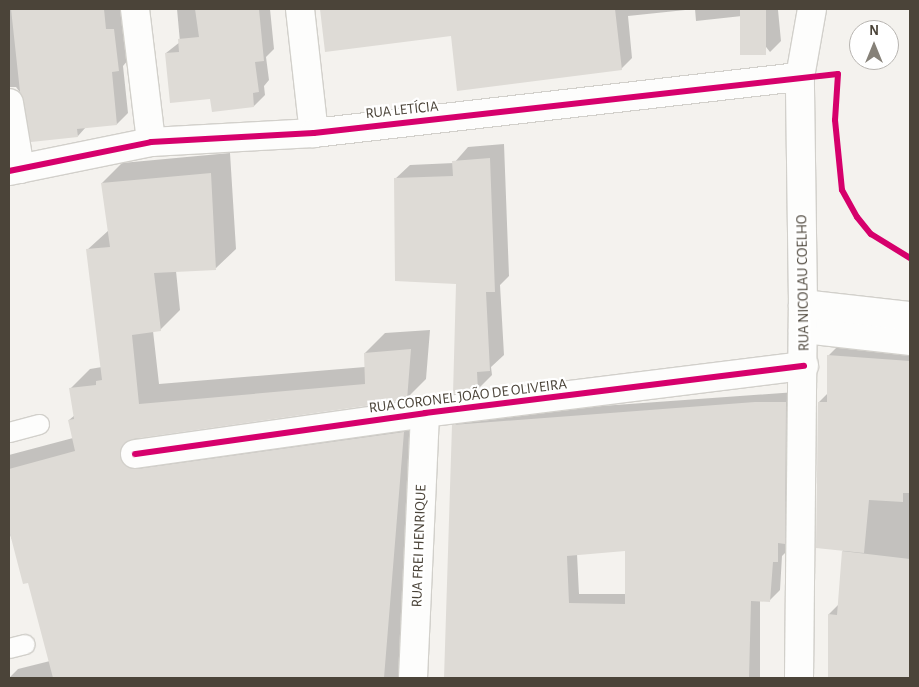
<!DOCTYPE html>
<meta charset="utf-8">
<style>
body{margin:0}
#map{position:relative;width:919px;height:687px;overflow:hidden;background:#f4f2ee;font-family:"Alegreya Sans",sans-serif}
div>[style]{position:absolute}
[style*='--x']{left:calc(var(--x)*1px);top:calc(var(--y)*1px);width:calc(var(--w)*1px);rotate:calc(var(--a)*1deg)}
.shadow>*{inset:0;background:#0003}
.building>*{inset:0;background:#dedbd6;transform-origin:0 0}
.roads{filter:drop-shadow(1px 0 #d2d0cb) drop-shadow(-1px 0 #d2d0cb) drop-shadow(0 1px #d2d0cb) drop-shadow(0 -1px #d2d0cb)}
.service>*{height:19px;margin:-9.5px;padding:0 9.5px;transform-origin:9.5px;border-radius:9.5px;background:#fdfdfc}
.minor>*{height:28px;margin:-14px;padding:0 14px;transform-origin:14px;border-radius:14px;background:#fdfdfc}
.tertiary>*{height:28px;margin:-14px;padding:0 14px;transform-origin:14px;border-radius:14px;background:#fdfdfc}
.cycleway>*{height:6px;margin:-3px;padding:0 3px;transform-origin:3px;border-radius:3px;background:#d6006c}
span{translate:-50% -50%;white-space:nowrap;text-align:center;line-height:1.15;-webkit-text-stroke:4.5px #fff;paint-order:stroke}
.street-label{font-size:15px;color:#4b4439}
.frame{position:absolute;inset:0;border:10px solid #4b4439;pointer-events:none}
.north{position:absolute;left:849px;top:20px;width:50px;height:50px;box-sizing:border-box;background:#fff;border:1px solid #b7b4b0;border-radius:50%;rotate:0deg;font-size:14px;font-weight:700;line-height:20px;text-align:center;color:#4b4439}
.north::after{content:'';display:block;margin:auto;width:18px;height:22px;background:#868178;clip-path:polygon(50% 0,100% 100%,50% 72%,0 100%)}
</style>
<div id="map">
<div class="shadow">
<div style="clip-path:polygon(9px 9px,124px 9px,129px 59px,123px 66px,128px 113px,117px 124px,86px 127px,78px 136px,25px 99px,16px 87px,9px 87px)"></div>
<div style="clip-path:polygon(177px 9px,270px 9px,274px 49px,266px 57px,269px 80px,264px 86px,265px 95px,254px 106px,211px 98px,166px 53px,180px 42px)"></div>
<div style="clip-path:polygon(321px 9px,785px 9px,778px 10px,781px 41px,770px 52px,742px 16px,696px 21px,695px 9px,628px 16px,632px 58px,621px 69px,452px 34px,326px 51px)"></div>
<div style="clip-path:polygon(504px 144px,509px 276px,500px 285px,504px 355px,491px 367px,492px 375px,478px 389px,457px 283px,395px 179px,410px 165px,454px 163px,468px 147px)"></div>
<div style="clip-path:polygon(230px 153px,236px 249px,216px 268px,176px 271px,180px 310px,160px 330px,153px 331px,159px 384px,365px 367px,365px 353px,385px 333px,430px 330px,426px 379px,406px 399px,139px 436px,143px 444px,423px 413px,408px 678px,9px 678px,18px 669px,50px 661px,29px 581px,9px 532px,9px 455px,73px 438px,69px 420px,75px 415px,70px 389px,90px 369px,102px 367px,87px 250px,109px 230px,102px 183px,122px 163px)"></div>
<div style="clip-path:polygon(839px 345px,910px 349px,910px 678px,829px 678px,829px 614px,839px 604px,843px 549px,819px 402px,828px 393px,828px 356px)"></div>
<div style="clip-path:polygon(evenodd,796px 392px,787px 551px,782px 556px,780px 590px,770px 600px,760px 600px,760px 678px,446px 678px,454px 426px,464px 416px,796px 392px,626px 549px,626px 594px,579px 594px,577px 554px,626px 549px)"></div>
</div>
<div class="building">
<div style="clip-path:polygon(11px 9px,104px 9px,106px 29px,114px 29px,119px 71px,112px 72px,117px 125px,77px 129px,78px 137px,31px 142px,20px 92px)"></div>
<div style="clip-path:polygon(195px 9px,259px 9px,264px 61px,255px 62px,259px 92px,253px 93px,254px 107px,212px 112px,210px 99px,170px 103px,165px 53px,179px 52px,178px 39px,199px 37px)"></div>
<div style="clip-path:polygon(320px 9px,615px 9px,622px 70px,457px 91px,451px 36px,325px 52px)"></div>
<div style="left:740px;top:9px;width:26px;height:46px"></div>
<div style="clip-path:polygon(490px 158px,495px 292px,486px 292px,490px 371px,477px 372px,478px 391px,453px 394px,456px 284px,395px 281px,394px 178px,453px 176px,452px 161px)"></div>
<div style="clip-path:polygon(211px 173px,216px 270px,154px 273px,161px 331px,132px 335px,139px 404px,365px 384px,364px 353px,411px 349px,407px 400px,133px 439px,121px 448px,120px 457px,129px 468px,137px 469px,404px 432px,384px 678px,53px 678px,28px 583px,23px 584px,9px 530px,9px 469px,75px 451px,68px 420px,74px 419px,69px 388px,96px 385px,96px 381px,102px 380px,86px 249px,110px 247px,101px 183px)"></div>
<div style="clip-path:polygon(827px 355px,910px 361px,910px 493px,903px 493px,903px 502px,869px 500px,864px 553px,816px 548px,818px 402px,827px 402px)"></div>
<div style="clip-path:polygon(evenodd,755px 402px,786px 402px,785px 544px,778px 543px,778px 562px,773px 562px,770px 602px,751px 601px,749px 678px,444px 678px,452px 425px,755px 402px,625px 551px,625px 604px,569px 603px,567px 556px,625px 551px)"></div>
<div style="clip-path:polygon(842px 551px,910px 559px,910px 678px,828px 678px,828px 614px,837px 615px)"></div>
</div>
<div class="roads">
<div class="service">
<div style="--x:9;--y:432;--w:31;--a:-15"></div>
<div style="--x:9;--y:648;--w:16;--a:-14"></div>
</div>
<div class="minor">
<div style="--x:135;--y:9;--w:134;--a:83.1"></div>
<div style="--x:300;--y:9;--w:125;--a:83.6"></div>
<div style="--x:9;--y:103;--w:67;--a:80.5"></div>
<div style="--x:9;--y:171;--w:145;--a:-11.5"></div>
<div style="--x:151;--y:142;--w:163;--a:-3.2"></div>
<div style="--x:314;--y:133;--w:489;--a:-6.6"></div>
<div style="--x:803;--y:304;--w:227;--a:-90.8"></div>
<div style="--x:800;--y:77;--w:69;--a:-80"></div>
<div style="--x:135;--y:454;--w:293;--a:-8"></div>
<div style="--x:425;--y:413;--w:382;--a:-7.1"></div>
<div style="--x:413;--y:678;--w:265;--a:-87.4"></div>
</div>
<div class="tertiary">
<div style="--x:803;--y:329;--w:108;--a:6.4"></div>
<div style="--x:799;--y:678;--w:374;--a:-89.4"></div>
<div style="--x:803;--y:304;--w:108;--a:6.4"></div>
</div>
</div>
<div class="cycleway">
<div style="--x:9;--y:171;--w:145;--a:-11.5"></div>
<div style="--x:151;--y:142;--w:163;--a:-3.2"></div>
<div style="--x:314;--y:133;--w:527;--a:-6.42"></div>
<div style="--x:838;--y:74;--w:46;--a:93.7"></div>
<div style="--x:835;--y:120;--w:70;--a:84.3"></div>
<div style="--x:842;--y:190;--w:31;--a:61"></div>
<div style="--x:857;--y:217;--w:22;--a:51"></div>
<div style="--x:871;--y:234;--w:46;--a:31.6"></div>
<div style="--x:135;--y:454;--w:293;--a:-8"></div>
<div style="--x:425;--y:413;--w:382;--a:-7.1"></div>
</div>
<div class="street-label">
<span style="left:402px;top:110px;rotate:-6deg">RUA LETÍCIA</span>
<span style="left:803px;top:283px;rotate:-91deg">RUA NICOLAU COELHO</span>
<span style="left:468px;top:396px;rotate:-7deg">RUA CORONEL JOÃO DE OLIVEIRA</span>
<span style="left:419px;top:546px;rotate:-88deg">RUA FREI HENRIQUE</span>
</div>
<div class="frame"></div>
<div class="north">N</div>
</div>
